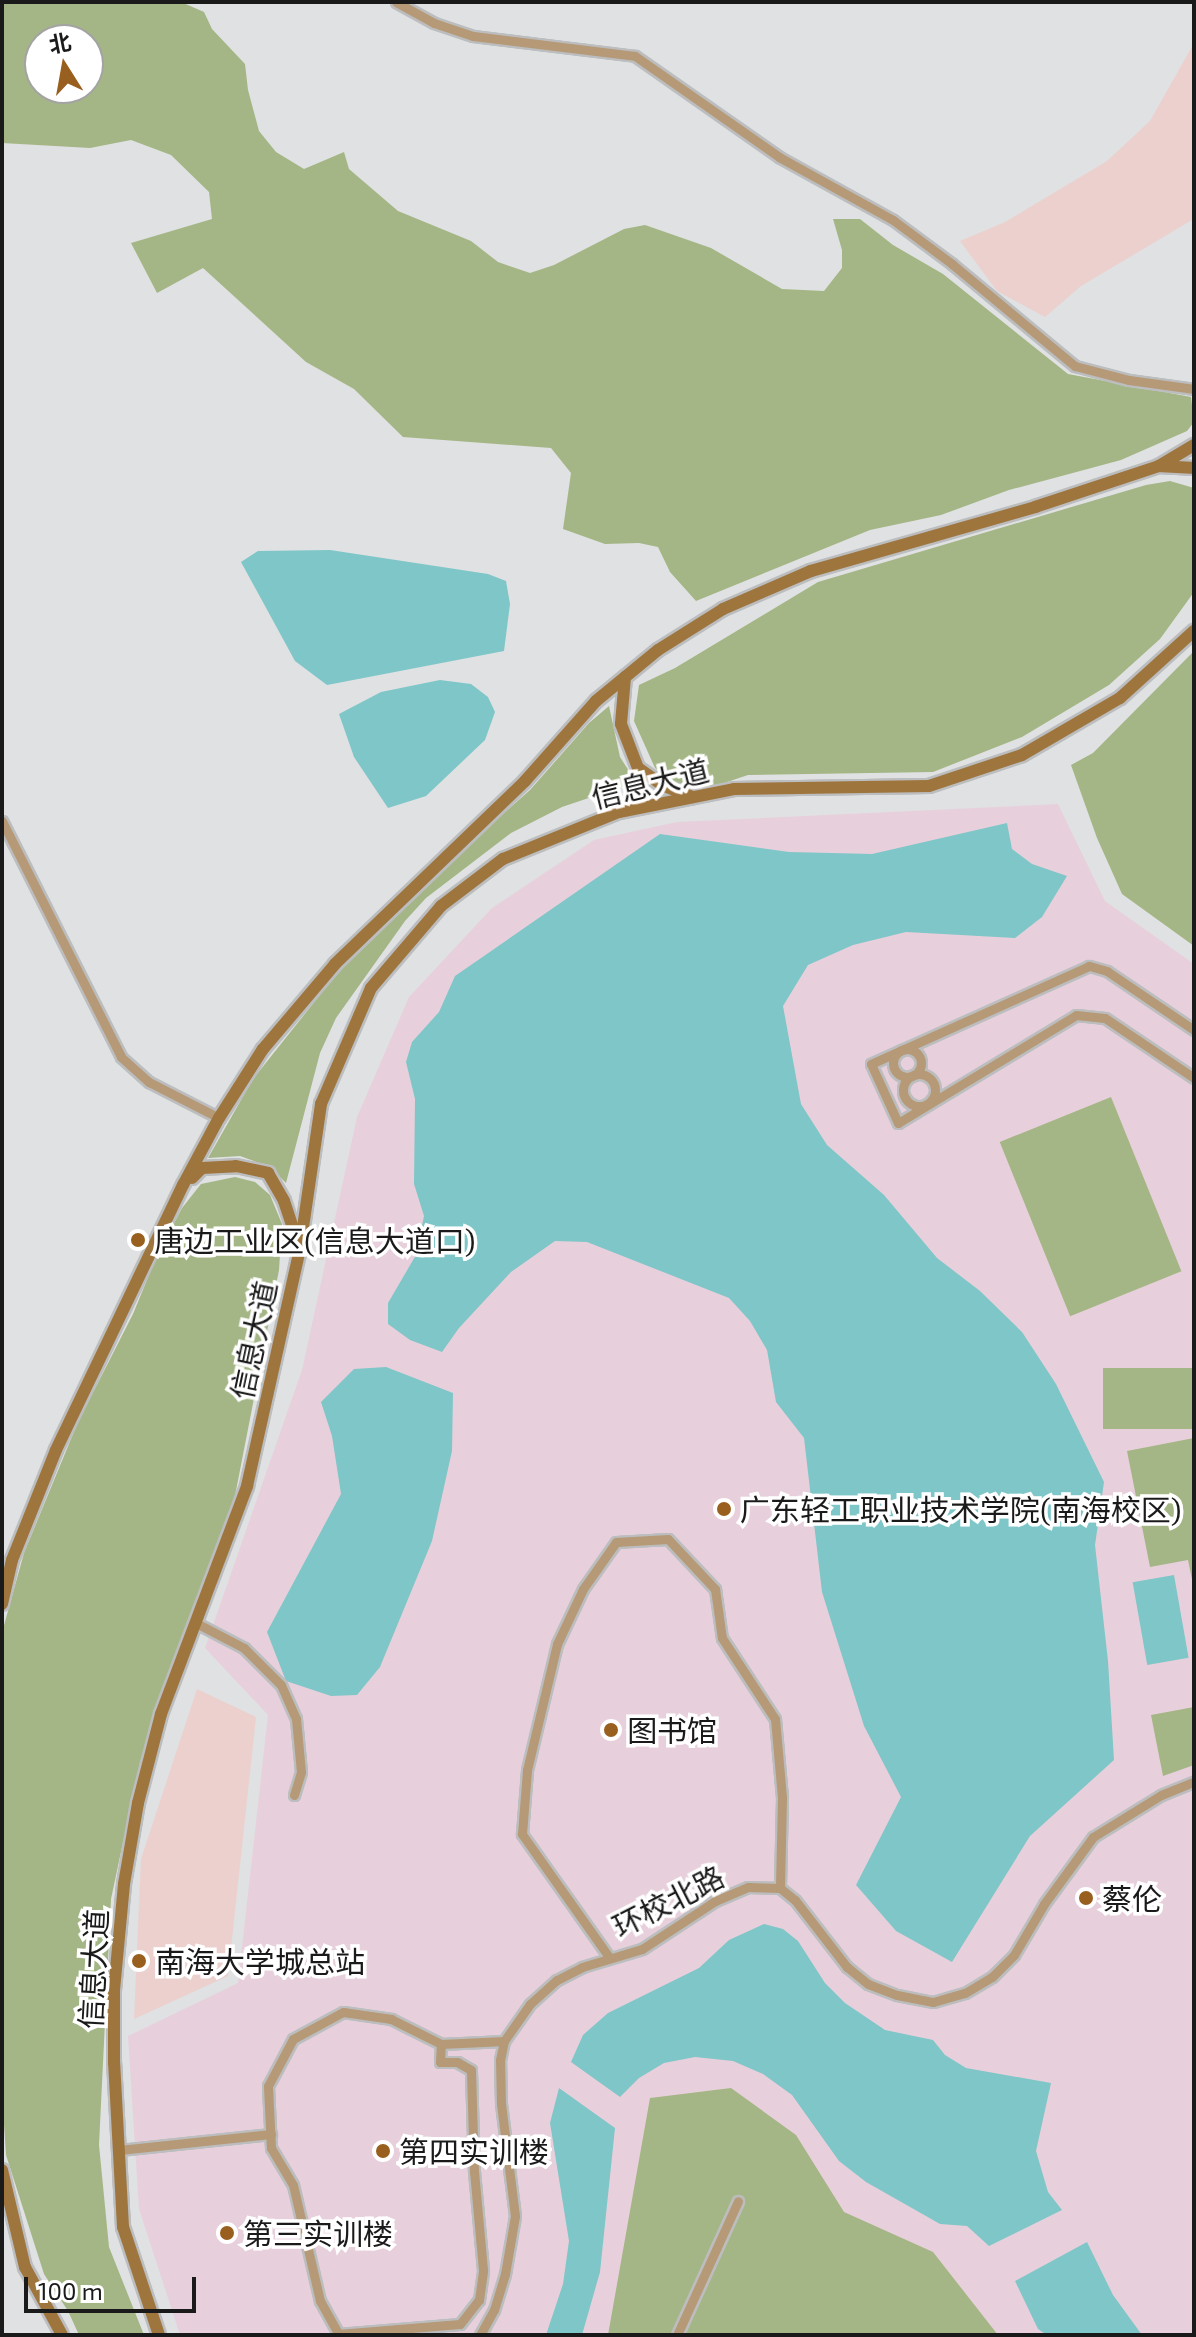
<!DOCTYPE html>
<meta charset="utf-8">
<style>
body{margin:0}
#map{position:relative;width:1196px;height:2337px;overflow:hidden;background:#e0e1e2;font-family:"Exo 2","Noto Sans SC",sans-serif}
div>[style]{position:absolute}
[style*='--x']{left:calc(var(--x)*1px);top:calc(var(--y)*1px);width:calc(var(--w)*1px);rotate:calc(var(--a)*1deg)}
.industrial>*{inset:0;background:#ebd0ce}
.education>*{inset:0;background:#e7d0db}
.green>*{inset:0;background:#a4b685;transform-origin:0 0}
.water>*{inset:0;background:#7ec6c8;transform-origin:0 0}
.roads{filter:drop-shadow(2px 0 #bcbdbe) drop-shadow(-2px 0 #bcbdbe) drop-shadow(0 2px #bcbdbe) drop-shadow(0 -2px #bcbdbe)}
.street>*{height:9px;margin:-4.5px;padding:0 4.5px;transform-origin:4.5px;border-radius:4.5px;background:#b69976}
.street>.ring{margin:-4.5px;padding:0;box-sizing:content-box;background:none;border:9px solid #b69976;border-radius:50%}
.secondary>*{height:12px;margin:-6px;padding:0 6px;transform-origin:6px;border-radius:6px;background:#9f753e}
.dots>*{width:22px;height:22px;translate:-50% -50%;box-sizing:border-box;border:4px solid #fff;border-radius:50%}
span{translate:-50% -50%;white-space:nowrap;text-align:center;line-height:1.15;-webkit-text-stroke:7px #fff;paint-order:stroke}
.street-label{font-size:30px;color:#1a1a1b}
.poi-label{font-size:30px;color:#1a1a1b}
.left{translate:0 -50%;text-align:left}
.frame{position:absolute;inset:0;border:4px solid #1a1a1b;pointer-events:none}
.north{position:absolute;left:24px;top:24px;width:80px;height:80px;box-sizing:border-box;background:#fff;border:2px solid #a3a3a4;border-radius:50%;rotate:349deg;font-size:22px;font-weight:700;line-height:32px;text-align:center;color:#1a1a1b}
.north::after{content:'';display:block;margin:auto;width:28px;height:36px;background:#995f1e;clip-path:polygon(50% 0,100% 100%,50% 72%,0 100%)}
.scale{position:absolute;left:24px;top:2277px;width:172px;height:36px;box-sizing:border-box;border:4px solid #1a1a1b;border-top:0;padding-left:10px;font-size:24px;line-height:28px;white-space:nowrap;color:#1a1a1b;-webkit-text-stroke:6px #fff;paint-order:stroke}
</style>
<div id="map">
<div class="industrial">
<div style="clip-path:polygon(1194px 43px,1192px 220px,1081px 286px,1045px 317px,997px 291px,960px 241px,1005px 222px,1107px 161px,1150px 121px)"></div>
<div style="clip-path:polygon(197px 1689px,256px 1717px,228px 1976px,134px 2019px,141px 1859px)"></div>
</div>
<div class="education">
<div style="clip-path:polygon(1058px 804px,1105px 901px,1194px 964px,1194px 2335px,180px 2335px,139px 2209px,128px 2036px,238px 1983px,268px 1715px,205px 1648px,302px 1370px,357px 1117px,409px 997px,492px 908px,594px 840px,677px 822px)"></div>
</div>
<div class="green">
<div style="clip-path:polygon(evenodd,2px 2px,181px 2px,204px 12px,212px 29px,245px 64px,248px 90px,259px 131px,276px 152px,304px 169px,344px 152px,349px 169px,398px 211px,471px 241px,498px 262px,530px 273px,554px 265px,624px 229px,645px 225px,711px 248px,782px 289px,824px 291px,842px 268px,842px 250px,833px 219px,860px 219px,893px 245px,943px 274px,1068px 374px,1191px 397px,1194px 422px,1187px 431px,1121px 460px,1009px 490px,941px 515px,870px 530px,696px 601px,670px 572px,658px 547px,639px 543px,605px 544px,563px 529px,571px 473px,551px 448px,403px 437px,354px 389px,306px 362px,203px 268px,157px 293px,131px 243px,212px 219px,209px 192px,171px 155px,131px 140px,90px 148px,2px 143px,2px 2px,88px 40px,88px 88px,40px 88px,40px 40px,88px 40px)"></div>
<div style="clip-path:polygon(1170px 481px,1194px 488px,1194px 592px,1160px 639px,1109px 685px,1022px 737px,933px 772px,748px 775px,688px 795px,655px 768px,634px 721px,639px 685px,675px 668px,818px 582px,1146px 485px)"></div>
<div style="clip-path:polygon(1194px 651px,1194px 946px,1122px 894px,1097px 838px,1071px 765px,1093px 753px)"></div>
<div style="clip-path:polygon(609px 706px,620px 757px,636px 782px,562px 807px,511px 833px,426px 898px,405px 921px,336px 1018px,320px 1053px,286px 1183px,270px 1167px,240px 1156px,208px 1158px,253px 1079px,343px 966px,419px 889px,530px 790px,589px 723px)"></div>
<div style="left:1111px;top:1097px;width:188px;height:120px;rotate:68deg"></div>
<div style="clip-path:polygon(235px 1177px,255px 1182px,270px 1195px,282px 1224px,279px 1270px,233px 1506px,140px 1762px,111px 1899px,99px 2145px,109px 2247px,144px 2335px,79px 2335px,68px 2311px,44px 2274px,6px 2155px,2px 2094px,3px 1629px,24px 1553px,78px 1422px,133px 1314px,156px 1258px,182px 1208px,201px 1184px)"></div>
<div style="left:1194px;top:1368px;width:61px;height:91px;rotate:90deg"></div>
<div style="clip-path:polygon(1194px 1438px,1194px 1589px,1188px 1560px,1150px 1567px,1127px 1451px)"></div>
<div style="clip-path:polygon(1194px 1707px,1194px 1765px,1163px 1776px,1151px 1715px)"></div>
<div style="clip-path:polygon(731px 2088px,796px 2135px,844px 2212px,933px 2252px,998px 2335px,608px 2335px,650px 2098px)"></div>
</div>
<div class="water">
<div style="clip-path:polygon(330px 550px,488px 574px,506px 581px,510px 604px,504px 651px,327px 685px,295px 661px,241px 562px,258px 551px)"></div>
<div style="clip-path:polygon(440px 680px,471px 684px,488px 697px,495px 712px,485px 740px,426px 796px,388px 808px,354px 757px,339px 714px,381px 692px)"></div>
<div style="clip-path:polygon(1007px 823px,1012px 849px,1032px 864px,1067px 876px,1042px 917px,1015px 938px,906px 932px,853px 945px,808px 965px,783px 1006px,801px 1104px,827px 1145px,884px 1195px,937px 1258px,980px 1291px,1022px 1332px,1056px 1384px,1104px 1482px,1095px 1545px,1108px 1661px,1114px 1760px,1030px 1836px,952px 1962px,896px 1931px,856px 1885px,901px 1797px,864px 1726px,822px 1592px,804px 1438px,776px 1402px,767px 1350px,750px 1321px,729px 1298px,587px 1242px,555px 1241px,511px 1272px,459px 1328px,442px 1352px,410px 1340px,388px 1324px,388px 1303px,416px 1255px,424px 1216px,414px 1184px,415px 1099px,406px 1062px,412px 1042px,439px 1012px,455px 976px,660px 834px,789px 852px,872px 854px)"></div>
<div style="clip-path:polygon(386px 1367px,453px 1393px,452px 1451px,432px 1541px,380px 1667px,357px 1695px,331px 1696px,286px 1681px,267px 1632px,341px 1494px,332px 1436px,321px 1402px,354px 1369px)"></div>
<div style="left:1174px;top:1575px;width:84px;height:42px;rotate:80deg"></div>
<div style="clip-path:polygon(764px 1924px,783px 1929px,798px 1941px,825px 1983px,845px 2003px,885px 2030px,933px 2040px,945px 2055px,966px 2068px,1051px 2083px,1036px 2151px,1048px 2192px,1062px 2210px,989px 2246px,967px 2226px,940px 2224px,866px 2182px,839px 2161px,792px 2095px,763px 2074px,733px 2061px,695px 2057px,664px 2063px,639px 2078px,620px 2097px,571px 2062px,583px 2035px,608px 2013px,699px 1968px,729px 1940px)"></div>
<div style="clip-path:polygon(559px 2088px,615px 2128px,600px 2272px,582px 2335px,546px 2335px,563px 2284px,569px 2241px,550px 2123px)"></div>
<div style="clip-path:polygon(1087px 2242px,1113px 2295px,1142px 2335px,1047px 2335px,1038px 2329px,1015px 2281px)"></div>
</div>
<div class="roads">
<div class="street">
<div style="--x:396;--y:2;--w:43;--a:28.9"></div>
<div style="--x:434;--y:23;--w:41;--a:18.4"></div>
<div style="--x:473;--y:36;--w:163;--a:7"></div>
<div style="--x:635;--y:56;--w:176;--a:35"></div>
<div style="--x:779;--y:157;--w:130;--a:28.9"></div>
<div style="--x:893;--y:220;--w:74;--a:36.7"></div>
<div style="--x:952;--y:264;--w:160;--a:39.7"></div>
<div style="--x:1075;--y:366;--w:56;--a:14.5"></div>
<div style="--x:1129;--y:380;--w:66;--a:7.9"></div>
<div style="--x:2;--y:821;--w:264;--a:63.2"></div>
<div style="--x:121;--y:1057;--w:38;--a:42"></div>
<div style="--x:149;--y:1082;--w:79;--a:27.2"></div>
<div style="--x:1194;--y:1030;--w:105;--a:-145.9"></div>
<div style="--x:1107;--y:971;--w:19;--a:-164"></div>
<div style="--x:1089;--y:966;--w:239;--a:155.8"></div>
<div style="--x:871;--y:1064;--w:65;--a:65.4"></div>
<div style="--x:898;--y:1123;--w:208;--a:-31.2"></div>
<div style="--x:1076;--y:1015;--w:29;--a:6"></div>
<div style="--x:1105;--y:1018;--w:107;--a:34"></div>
<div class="ring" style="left:893px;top:1049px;width:19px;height:19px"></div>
<div class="ring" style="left:903px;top:1074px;width:23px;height:23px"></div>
<div style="--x:198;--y:1624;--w:52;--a:27.6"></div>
<div style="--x:244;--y:1648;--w:52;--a:45"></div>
<div style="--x:281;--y:1685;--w:37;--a:66"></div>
<div style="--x:296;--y:1719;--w:53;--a:84.6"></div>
<div style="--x:301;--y:1772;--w:24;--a:107"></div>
<div style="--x:609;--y:1957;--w:151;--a:-125.3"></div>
<div style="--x:522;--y:1834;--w:64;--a:-85.5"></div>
<div style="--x:527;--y:1770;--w:130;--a:-76.6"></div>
<div style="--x:557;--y:1644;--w:61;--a:-64.7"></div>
<div style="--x:583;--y:1589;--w:57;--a:-54.9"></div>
<div style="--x:616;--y:1542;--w:52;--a:-3.3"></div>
<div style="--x:668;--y:1539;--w:69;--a:46.8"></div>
<div style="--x:715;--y:1589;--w:49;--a:81.9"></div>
<div style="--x:722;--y:1638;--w:97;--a:56.8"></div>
<div style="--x:775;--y:1719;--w:79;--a:84.9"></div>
<div style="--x:782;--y:1798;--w:90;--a:91.3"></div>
<div style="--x:119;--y:2150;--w:153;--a:-6"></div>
<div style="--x:338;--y:2334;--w:122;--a:-4.7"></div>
<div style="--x:460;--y:2324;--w:31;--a:-52"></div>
<div style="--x:479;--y:2300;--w:30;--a:-82"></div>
<div style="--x:483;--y:2270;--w:98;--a:-95.2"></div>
<div style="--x:474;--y:2172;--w:102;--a:-91.7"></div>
<div style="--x:471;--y:2070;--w:16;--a:-150"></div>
<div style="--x:457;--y:2062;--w:17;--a:180"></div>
<div style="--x:440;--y:2062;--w:18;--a:-87"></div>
<div style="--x:339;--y:2335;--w:39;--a:-119"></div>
<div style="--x:320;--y:2301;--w:119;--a:-103.1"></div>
<div style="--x:293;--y:2185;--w:43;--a:-120.7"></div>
<div style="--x:271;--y:2148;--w:62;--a:-92.8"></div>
<div style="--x:268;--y:2086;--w:53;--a:-62"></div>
<div style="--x:293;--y:2039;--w:57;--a:-28.4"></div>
<div style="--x:343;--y:2012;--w:49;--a:8.3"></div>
<div style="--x:391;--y:2019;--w:56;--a:26.6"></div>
<div style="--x:441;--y:2044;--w:63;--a:-2.7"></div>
<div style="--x:480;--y:2335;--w:29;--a:-61"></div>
<div style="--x:494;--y:2310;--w:38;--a:-73"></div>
<div style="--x:505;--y:2274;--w:59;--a:-80.2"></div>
<div style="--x:515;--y:2216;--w:114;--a:-97.1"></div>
<div style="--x:501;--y:2103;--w:43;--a:-91.3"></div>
<div style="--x:500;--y:2060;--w:19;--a:-78"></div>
<div style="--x:504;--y:2041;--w:45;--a:-54.9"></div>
<div style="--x:530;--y:2004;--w:36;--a:-42"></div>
<div style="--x:557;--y:1980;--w:28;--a:-27"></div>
<div style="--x:582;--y:1967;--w:63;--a:-16.7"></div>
<div style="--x:642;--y:1949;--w:87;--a:-33.3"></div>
<div style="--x:715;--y:1901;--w:36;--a:-23"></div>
<div style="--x:748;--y:1887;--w:32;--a:2"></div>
<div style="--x:780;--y:1888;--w:19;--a:39"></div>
<div style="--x:795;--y:1900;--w:85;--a:52.2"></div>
<div style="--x:847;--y:1967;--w:27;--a:39"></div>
<div style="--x:868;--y:1984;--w:31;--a:21"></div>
<div style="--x:897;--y:1995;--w:37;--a:11"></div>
<div style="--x:933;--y:2002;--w:33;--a:-16"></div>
<div style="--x:965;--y:1993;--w:31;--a:-31"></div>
<div style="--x:992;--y:1977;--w:31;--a:-45"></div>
<div style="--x:1014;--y:1955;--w:59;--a:-59.5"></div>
<div style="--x:1044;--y:1904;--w:83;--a:-53.8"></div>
<div style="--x:1093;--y:1837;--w:80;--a:-31.7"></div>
<div style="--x:1161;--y:1795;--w:35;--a:-22"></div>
<div style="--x:677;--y:2335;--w:147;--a:-65.5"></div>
</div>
<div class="secondary">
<div style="--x:1159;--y:466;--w:35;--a:3"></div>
<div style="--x:625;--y:677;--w:47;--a:94.9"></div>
<div style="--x:621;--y:724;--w:47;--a:68.9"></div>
<div style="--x:638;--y:768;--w:32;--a:35"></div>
<div style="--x:664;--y:786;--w:31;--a:21"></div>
<div style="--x:192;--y:1178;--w:14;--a:-45"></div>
<div style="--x:202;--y:1168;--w:34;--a:-3"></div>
<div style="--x:236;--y:1166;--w:33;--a:12"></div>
<div style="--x:268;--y:1173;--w:32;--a:60"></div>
<div style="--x:284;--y:1201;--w:44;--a:71.6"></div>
<div style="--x:2;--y:1604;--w:45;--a:-77.2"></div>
<div style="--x:12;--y:1560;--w:118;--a:-68.2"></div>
<div style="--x:56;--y:1450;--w:294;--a:-64.4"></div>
<div style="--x:183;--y:1185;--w:76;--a:-61.8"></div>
<div style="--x:219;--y:1118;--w:82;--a:-57.5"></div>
<div style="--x:263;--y:1049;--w:111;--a:-49.7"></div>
<div style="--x:335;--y:964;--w:264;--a:-43.9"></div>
<div style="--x:525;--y:781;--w:107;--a:-48.4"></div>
<div style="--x:596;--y:701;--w:80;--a:-39.4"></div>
<div style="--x:658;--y:650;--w:77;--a:-32.2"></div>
<div style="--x:723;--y:609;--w:96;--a:-23.4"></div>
<div style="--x:811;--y:571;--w:233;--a:-15.9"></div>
<div style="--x:1035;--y:507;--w:131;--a:-18.3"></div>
<div style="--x:1159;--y:466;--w:41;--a:-31"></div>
<div style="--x:2;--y:2170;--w:100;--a:76.7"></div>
<div style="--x:25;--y:2267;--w:77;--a:61.4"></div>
<div style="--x:159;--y:2335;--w:114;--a:-108.4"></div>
<div style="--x:123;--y:2227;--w:164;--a:-93.1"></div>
<div style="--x:114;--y:2063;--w:73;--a:-90"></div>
<div style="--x:114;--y:1990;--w:106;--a:-84.6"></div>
<div style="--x:124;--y:1884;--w:82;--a:-80.2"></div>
<div style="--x:138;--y:1803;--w:92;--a:-75.5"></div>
<div style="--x:161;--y:1714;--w:244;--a:-69.3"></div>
<div style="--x:247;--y:1486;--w:244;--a:-77.4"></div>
<div style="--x:300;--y:1248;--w:146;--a:-81.7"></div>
<div style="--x:321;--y:1104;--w:126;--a:-66.7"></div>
<div style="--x:371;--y:988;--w:108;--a:-49.5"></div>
<div style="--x:441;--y:906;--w:78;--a:-37.2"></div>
<div style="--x:503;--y:859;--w:125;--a:-22.1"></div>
<div style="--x:619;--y:812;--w:117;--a:-11.3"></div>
<div style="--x:734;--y:789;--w:195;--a:-0.9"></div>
<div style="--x:929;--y:786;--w:98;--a:-18.4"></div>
<div style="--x:1022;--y:755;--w:113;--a:-30.2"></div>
<div style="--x:1120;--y:698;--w:100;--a:-42.2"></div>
</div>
</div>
<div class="dots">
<div style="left:138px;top:1240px;background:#995f1e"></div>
<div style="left:724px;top:1509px;background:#995f1e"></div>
<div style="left:611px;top:1730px;background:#995f1e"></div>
<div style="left:1086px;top:1898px;background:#995f1e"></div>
<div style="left:139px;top:1961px;background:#995f1e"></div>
<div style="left:383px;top:2151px;background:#995f1e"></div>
<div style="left:227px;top:2233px;background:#995f1e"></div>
</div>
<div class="street-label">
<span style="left:650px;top:783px;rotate:-14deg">信息大道</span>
<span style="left:253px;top:1340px;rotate:-78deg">信息大道</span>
<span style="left:668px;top:1901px;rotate:-27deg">环校北路</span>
<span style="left:93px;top:1969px;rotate:-87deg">信息大道</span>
</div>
<div class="poi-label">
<span class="left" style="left:154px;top:1240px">唐边工业区(信息大道口)</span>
<span class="left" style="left:740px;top:1509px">广东轻工职业技术学院(南海校区)</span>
<span class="left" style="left:627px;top:1730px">图书馆</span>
<span class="left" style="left:1102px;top:1898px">蔡伦</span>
<span class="left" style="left:155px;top:1961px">南海大学城总站</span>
<span class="left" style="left:399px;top:2151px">第四实训楼</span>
<span class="left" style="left:243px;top:2233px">第三实训楼</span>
</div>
<div class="frame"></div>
<div class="north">北</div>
<div class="scale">100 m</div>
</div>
